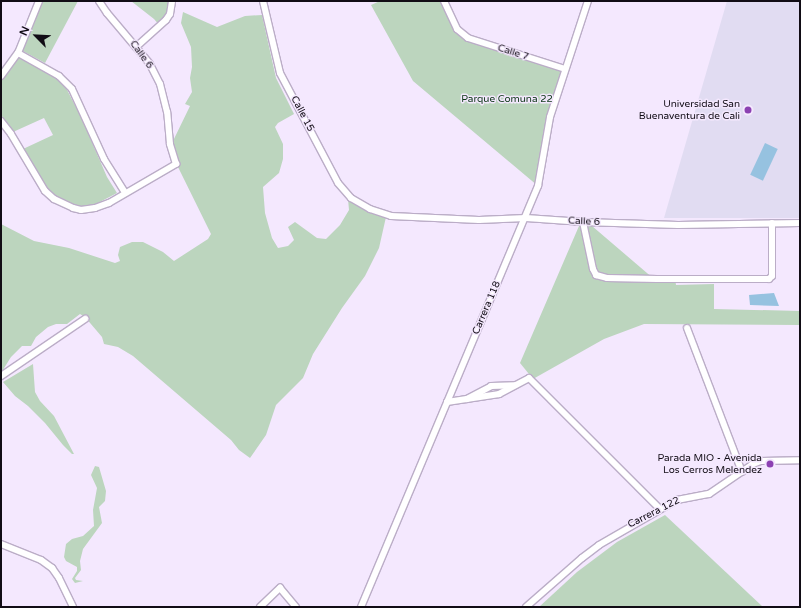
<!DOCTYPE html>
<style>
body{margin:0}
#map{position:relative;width:801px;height:608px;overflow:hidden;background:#f4e8fe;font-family:"Varela Round",sans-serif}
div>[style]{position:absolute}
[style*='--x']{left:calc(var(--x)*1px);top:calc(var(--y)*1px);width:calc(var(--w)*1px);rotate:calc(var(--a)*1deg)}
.education>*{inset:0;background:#e1dcf2}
.green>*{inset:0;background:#bcd5be}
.water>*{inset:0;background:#96c2e0;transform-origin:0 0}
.roads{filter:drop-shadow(1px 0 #bbadc7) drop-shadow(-1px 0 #bbadc7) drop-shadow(0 1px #bbadc7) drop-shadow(0 -1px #bbadc7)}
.minor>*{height:6px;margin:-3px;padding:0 3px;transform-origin:3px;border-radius:3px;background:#fff}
.dots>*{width:11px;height:11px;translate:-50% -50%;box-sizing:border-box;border:2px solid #f4e8fe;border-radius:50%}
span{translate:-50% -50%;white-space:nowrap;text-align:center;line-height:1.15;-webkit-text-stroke:3px #f4e8fe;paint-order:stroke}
.street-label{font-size:10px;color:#110c15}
.park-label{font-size:10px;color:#093513}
.poi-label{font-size:10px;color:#110c15}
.right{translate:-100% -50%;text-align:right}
.frame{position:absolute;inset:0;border:2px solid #110c15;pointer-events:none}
.north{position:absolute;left:16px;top:16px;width:40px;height:40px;-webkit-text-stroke:3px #f4e8fe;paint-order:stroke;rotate:294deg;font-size:11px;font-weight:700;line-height:16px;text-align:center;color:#110c15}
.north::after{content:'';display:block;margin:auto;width:14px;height:18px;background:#110c15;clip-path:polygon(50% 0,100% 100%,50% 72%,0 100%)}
</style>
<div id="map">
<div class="education">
<div style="clip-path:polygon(727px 1px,800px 1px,800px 218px,664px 218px)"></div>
</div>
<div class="green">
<div style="clip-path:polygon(41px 1px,78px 1px,45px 63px,21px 50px)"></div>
<div style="clip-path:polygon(131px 1px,172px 1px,173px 6px,160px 26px,154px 19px)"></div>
<div style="clip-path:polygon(380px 1px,444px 1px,463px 34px,565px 69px,550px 117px,538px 186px,413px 81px,371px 5px)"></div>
<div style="clip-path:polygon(183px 12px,217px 27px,245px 16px,262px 15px,276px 78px,294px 114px,278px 123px,275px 127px,283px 144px,283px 159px,279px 173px,263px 187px,265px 213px,272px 238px,278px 248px,288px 246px,294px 240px,288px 227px,295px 222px,317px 238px,326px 239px,340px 225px,349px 210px,348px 199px,370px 213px,386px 217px,379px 248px,365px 276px,342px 308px,313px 354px,303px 378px,276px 405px,266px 435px,250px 458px,239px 450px,231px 440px,133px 356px,118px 347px,104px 344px,102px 337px,85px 317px,80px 314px,67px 324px,56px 324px,48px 327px,36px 337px,31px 346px,22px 346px,11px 357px,1px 373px,1px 224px,34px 241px,69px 248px,115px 263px,120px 261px,118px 255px,120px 247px,132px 242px,143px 242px,163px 252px,174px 261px,208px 239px,211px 234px,178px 167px,173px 141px,190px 106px,185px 104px,192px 92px,190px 78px,192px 67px,191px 47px,181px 23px)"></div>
<div style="clip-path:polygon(19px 57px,43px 69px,63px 82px,81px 117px,107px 177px,117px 193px,96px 204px,79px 207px,57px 200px,38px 177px,23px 149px,53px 135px,44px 118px,13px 132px,1px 115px,1px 79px)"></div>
<div style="clip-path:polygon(579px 226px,592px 226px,654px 279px,675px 278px,676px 285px,714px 284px,714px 309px,800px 311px,800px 325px,644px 324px,604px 339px,533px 379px,520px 363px)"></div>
<div style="clip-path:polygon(33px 364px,35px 392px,40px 401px,54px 416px,74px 454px,72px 454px,63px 445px,45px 423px,28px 406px,15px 396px,3px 382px)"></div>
<div style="clip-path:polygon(95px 466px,99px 467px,106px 491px,105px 501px,99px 507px,102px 523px,83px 549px,80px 561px,81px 570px,75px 578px,76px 580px,83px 581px,75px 583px,72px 579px,77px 571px,77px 567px,66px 561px,64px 557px,66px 544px,72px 539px,83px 536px,94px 526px,93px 510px,97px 488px,91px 475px)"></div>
<div style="clip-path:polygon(665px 515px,763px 607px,539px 607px,577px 572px,617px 542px)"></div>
</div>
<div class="water">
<div style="left:765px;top:143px;width:14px;height:35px;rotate:25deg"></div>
<div style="clip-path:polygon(774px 293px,779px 306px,750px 305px,749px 295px)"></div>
</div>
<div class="roads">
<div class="minor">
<div style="--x:263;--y:1;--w:74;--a:76.7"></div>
<div style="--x:280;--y:73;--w:124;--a:62.2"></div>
<div style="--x:338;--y:183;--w:20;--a:49"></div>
<div style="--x:351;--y:198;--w:22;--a:30"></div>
<div style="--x:370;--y:209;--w:22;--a:18"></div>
<div style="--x:391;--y:216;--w:88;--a:2.6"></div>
<div style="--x:479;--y:220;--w:47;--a:-2.4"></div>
<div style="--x:526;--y:218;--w:57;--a:4"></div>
<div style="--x:583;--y:222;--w:95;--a:1.8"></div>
<div style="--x:678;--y:225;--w:122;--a:-0.9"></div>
<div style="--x:444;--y:1;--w:31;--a:65"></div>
<div style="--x:457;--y:29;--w:14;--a:39"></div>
<div style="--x:468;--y:38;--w:102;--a:17.7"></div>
<div style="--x:136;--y:47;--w:40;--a:-42"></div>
<div style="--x:166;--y:20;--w:7;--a:-56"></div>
<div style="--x:170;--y:14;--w:13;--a:-81"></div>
<div style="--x:18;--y:53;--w:47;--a:29.3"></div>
<div style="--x:59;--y:76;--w:18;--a:45"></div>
<div style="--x:72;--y:89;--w:77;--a:65.4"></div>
<div style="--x:104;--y:159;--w:40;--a:58"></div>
<div style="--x:1;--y:76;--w:29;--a:-54"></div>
<div style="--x:18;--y:53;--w:56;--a:-68"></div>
<div style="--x:1;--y:121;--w:16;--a:52"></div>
<div style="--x:11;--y:134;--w:66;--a:59.2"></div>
<div style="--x:45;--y:191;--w:12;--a:42"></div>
<div style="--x:54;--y:199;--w:21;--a:25"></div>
<div style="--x:73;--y:208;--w:8;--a:14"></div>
<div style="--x:81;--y:210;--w:14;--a:-8"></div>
<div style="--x:95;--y:208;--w:15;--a:-20"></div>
<div style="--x:109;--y:203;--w:78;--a:-30.2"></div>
<div style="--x:176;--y:164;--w:21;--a:-107"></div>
<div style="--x:170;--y:144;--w:32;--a:-95"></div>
<div style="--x:167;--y:112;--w:29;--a:-104"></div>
<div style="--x:160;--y:84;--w:22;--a:-117"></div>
<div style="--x:150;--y:64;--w:67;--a:-130.1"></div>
<div style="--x:107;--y:13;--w:14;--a:-124"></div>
<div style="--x:583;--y:222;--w:48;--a:78"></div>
<div style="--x:593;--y:269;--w:7;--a:63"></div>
<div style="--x:596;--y:275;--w:11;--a:15"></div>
<div style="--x:607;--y:278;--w:50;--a:1.1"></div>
<div style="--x:657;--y:279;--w:112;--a:0"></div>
<div style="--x:769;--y:279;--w:4;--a:-45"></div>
<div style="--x:772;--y:276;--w:53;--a:-90"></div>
<div style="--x:687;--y:328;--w:154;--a:69.1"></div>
<div style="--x:1;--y:376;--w:102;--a:-34.2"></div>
<div style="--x:467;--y:399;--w:27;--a:-28"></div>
<div style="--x:491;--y:386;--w:24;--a:-2"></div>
<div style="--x:447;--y:402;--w:53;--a:-8.7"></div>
<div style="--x:499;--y:394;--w:34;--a:-28"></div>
<div style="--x:529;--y:378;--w:185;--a:45"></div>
<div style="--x:1;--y:544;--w:43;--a:21.8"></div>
<div style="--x:41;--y:560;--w:14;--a:36"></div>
<div style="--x:52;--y:568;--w:12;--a:55"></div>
<div style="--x:59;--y:578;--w:32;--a:64"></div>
<div style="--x:260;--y:607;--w:28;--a:-44"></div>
<div style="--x:280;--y:588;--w:25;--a:50"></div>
<div style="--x:361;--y:607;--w:457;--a:-67.2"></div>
<div style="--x:538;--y:186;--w:70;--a:-80.1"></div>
<div style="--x:550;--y:117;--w:122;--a:-71.9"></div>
<div style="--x:526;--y:607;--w:74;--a:-41.2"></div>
<div style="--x:582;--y:558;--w:21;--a:-37"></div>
<div style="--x:599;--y:545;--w:90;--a:-30"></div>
<div style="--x:677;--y:500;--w:33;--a:-11"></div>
<div style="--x:709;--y:494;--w:53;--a:-34.3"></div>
<div style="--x:753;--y:464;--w:9;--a:-21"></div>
<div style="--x:761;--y:461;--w:39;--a:-1"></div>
</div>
</div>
<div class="dots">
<div style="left:748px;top:110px;background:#8c41b2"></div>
<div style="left:770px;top:464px;background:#8c41b2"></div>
</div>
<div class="street-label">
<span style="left:513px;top:53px;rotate:18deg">Calle 7</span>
<span style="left:141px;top:55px;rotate:54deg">Calle 6</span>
<span style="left:302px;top:114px;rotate:62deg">Calle 15</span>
<span style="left:584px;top:222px;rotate:3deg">Calle 6</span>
<span style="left:487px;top:308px;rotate:-67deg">Carrera 118</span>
<span style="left:654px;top:513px;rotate:-27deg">Carrera 122</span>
</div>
<div class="park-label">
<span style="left:507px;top:100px">Parque Comuna 22</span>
</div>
<div class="poi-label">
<span class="right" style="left:740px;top:110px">Universidad San<br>Buenaventura de Cali</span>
<span class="right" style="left:762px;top:464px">Parada MIO - Avenida<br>Los Cerros Melendez</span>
</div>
<div class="frame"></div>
<div class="north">N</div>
</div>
